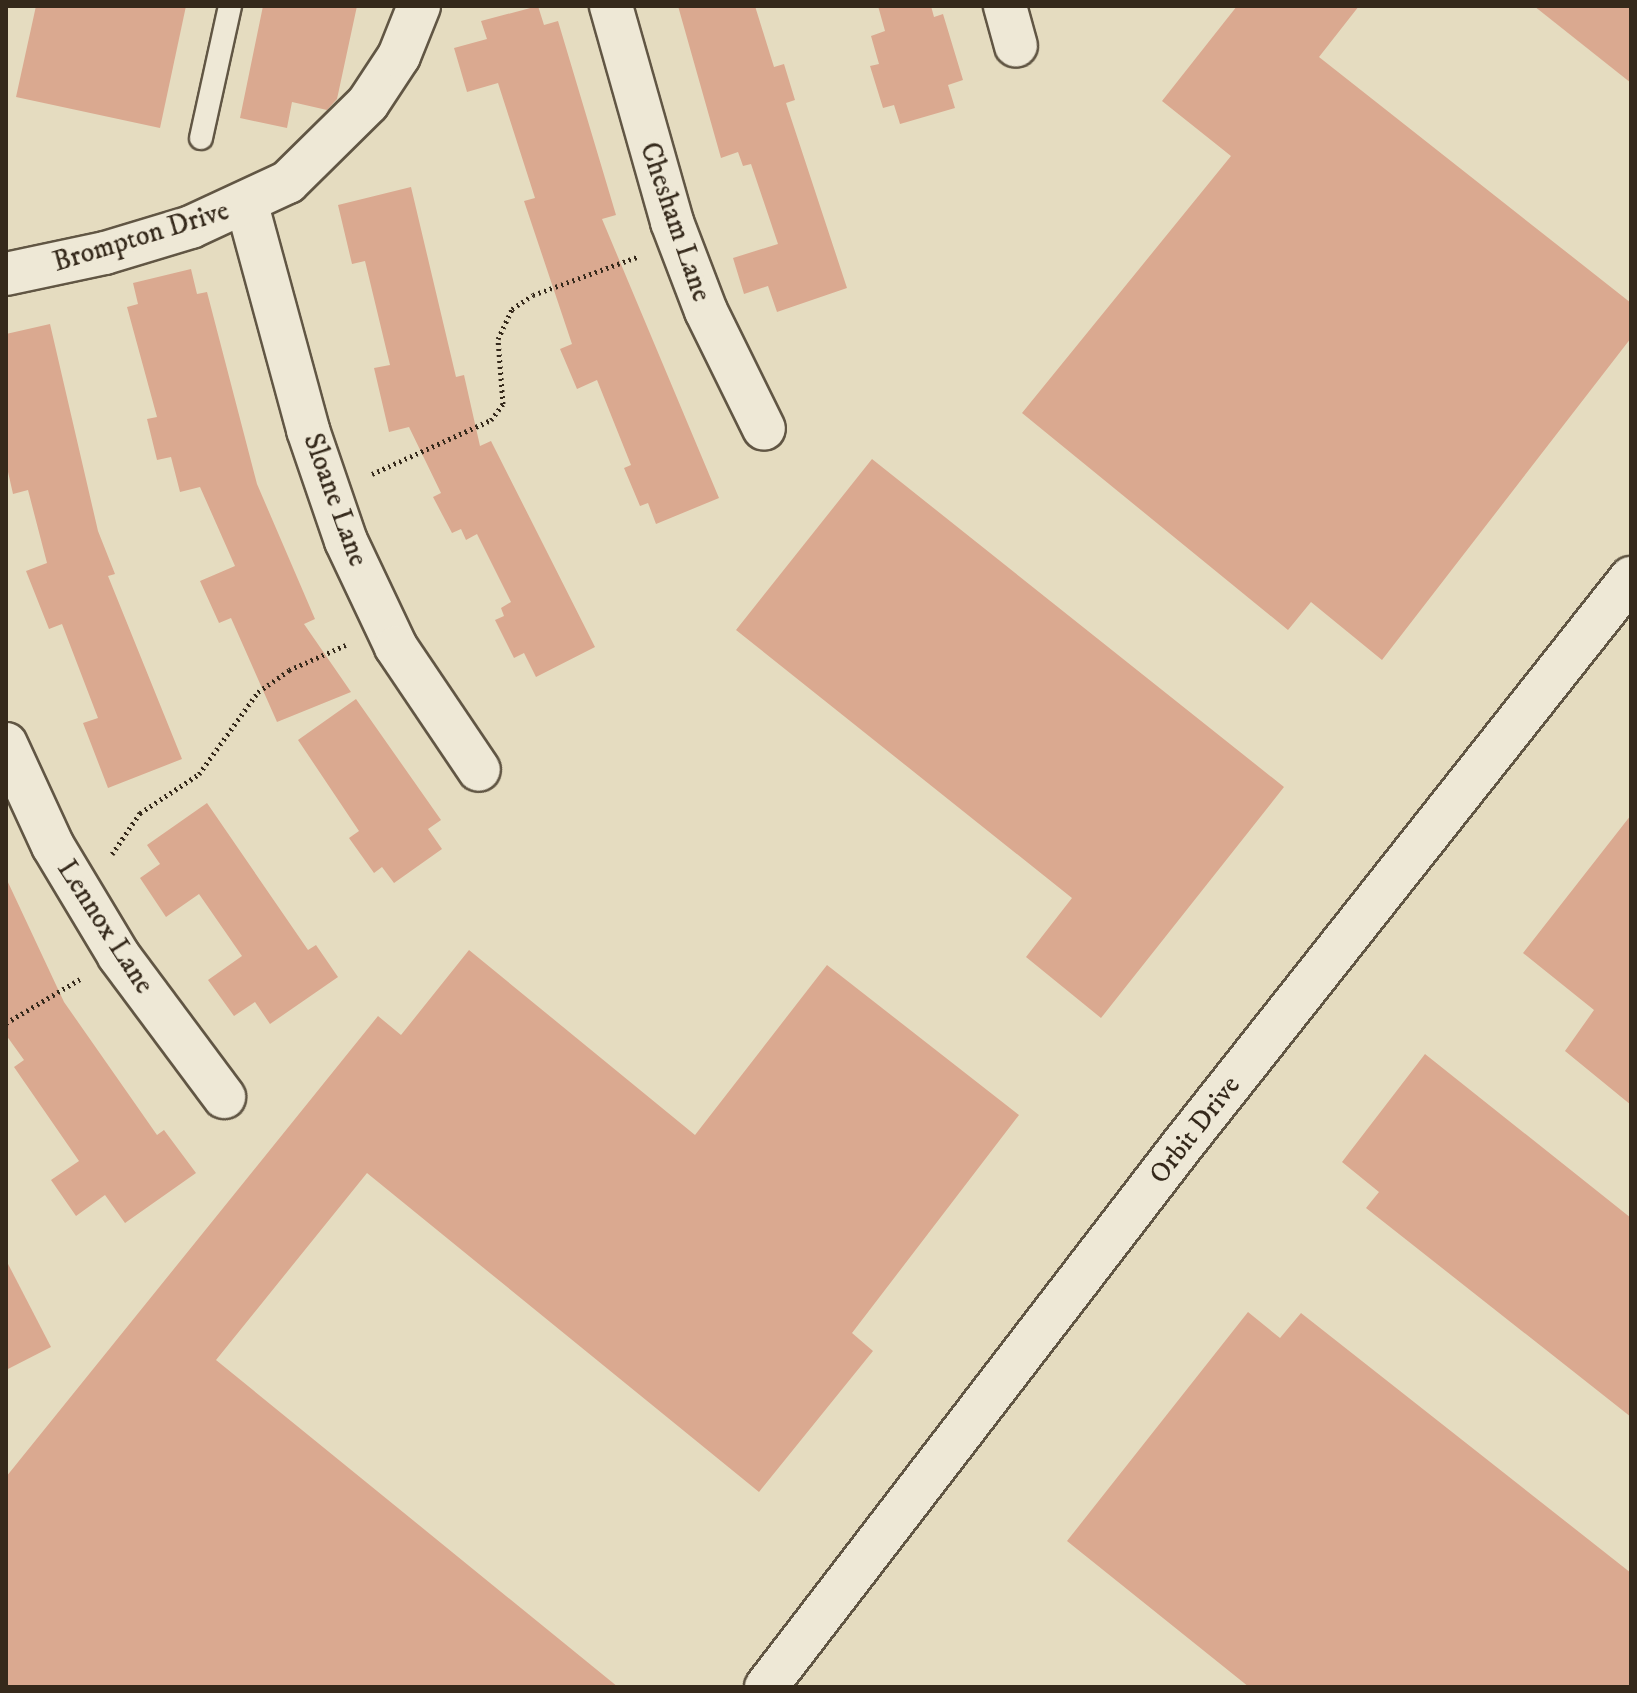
<!DOCTYPE html>
<style>
body{margin:0}
#map{position:relative;width:1637px;height:1693px;overflow:hidden;background:#e5dcc0;font-family:"IM FELL DW Pica",serif}
div>[style]{position:absolute}
[style*='--x']{left:calc(var(--x)*1px);top:calc(var(--y)*1px);width:calc(var(--w)*1px);rotate:calc(var(--a)*1deg)}
.building>*{inset:0;background:#daa990}
.path>*{height:5px;margin-top:-2.5px;transform-origin:0;background:repeating-linear-gradient(90deg,#35291b 0 2px,transparent 0 6px)}
.roads{filter:drop-shadow(2px 0 #615644) drop-shadow(-2px 0 #615644) drop-shadow(0 2px #615644) drop-shadow(0 -2px #615644)}
.lane>*{height:22px;margin:-11px;padding:0 11px;transform-origin:11px;border-radius:11px;background:#eee8d6}
.street>*{height:42px;margin:-21px;padding:0 21px;transform-origin:21px;border-radius:21px;background:#eee8d6}
span{translate:-50% -50%;white-space:nowrap;text-align:center;line-height:1.15;-webkit-text-stroke:7px #eee8d6;paint-order:stroke}
.street-label{font-size:28px;color:#35291b}
.frame{position:absolute;inset:0;border:8px solid #35291b;pointer-events:none}
</style>
<div id="map">
<div class="building">
<div style="clip-path:polygon(36px 6px,186px 6px,160px 128px,16px 97px)"></div>
<div style="clip-path:polygon(263px 6px,357px 6px,337px 99px,327px 110px,292px 102px,287px 128px,240px 118px)"></div>
<div style="clip-path:polygon(538px 6px,544px 25px,558px 21px,616px 215px,602px 219px,719px 498px,656px 524px,648px 503px,640px 506px,624px 468px,631px 465px,597px 380px,577px 389px,560px 349px,572px 344px,524px 201px,535px 198px,498px 83px,467px 92px,454px 48px,487px 39px,481px 21px)"></div>
<div style="clip-path:polygon(678px 6px,755px 6px,774px 67px,784px 64px,795px 100px,786px 103px,847px 288px,777px 312px,768px 286px,744px 294px,733px 258px,778px 244px,751px 164px,743px 166px,738px 152px,721px 158px)"></div>
<div style="clip-path:polygon(878px 6px,931px 6px,934px 17px,943px 14px,963px 80px,948px 85px,955px 108px,900px 124px,894px 105px,883px 108px,870px 66px,879px 64px,871px 36px,885px 31px)"></div>
<div style="clip-path:polygon(1237px 6px,1359px 6px,1319px 57px,1631px 303px,1631px 338px,1382px 660px,1311px 602px,1288px 630px,1022px 413px,1231px 156px,1162px 101px)"></div>
<div style="clip-path:polygon(1534px 6px,1631px 6px,1631px 83px)"></div>
<div style="clip-path:polygon(411px 187px,456px 377px,464px 375px,480px 446px,491px 441px,595px 647px,536px 677px,524px 653px,514px 658px,495px 620px,504px 616px,501px 608px,511px 602px,477px 534px,466px 540px,461px 529px,452px 533px,433px 497px,441px 493px,409px 427px,389px 432px,374px 368px,390px 365px,365px 261px,352px 264px,338px 205px)"></div>
<div style="clip-path:polygon(191px 269px,197px 294px,207px 292px,257px 484px,315px 619px,304px 624px,351px 692px,277px 722px,231px 618px,219px 623px,200px 581px,235px 566px,200px 487px,180px 492px,171px 457px,157px 460px,147px 419px,157px 417px,127px 307px,138px 304px,133px 283px)"></div>
<div style="clip-path:polygon(50px 324px,98px 531px,115px 574px,108px 576px,182px 759px,108px 788px,83px 723px,98px 718px,62px 624px,49px 629px,26px 571px,47px 563px,28px 490px,13px 494px,6px 463px,6px 334px)"></div>
<div style="clip-path:polygon(872px 459px,1284px 787px,1101px 1018px,1026px 957px,1072px 898px,736px 630px)"></div>
<div style="clip-path:polygon(356px 699px,441px 820px,428px 829px,442px 849px,394px 883px,382px 867px,374px 873px,349px 838px,359px 831px,298px 740px)"></div>
<div style="clip-path:polygon(207px 803px,308px 950px,316px 945px,338px 977px,270px 1024px,255px 1002px,234px 1016px,208px 980px,242px 956px,199px 894px,166px 917px,140px 878px,160px 864px,147px 845px)"></div>
<div style="clip-path:polygon(1631px 815px,1631px 1105px,1565px 1051px,1594px 1010px,1523px 953px)"></div>
<div style="clip-path:polygon(6px 878px,64px 1002px,157px 1135px,164px 1130px,196px 1173px,125px 1223px,105px 1195px,76px 1216px,51px 1180px,79px 1161px,14px 1067px,24px 1060px,6px 1035px)"></div>
<div style="clip-path:polygon(469px 950px,695px 1135px,827px 965px,1019px 1115px,852px 1333px,873px 1351px,759px 1492px,367px 1173px,216px 1360px,618px 1687px,6px 1687px,6px 1477px,378px 1016px,401px 1035px)"></div>
<div style="clip-path:polygon(1425px 1054px,1631px 1218px,1631px 1417px,1366px 1208px,1379px 1192px,1342px 1162px)"></div>
<div style="clip-path:polygon(6px 1260px,51px 1347px,6px 1370px)"></div>
<div style="clip-path:polygon(1248px 1312px,1280px 1338px,1301px 1313px,1631px 1573px,1631px 1687px,1249px 1687px,1067px 1541px)"></div>
</div>
<div class="path">
<div style="--x:372;--y:474;--w:131;--a:-24.4"></div>
<div style="--x:491;--y:420;--w:20;--a:-53"></div>
<div style="--x:503;--y:404;--w:65;--a:-94.4"></div>
<div style="--x:498;--y:339;--w:33;--a:-65"></div>
<div style="--x:512;--y:309;--w:25;--a:-34"></div>
<div style="--x:533;--y:295;--w:111;--a:-20.1"></div>
<div style="--x:112;--y:854;--w:50;--a:-55.7"></div>
<div style="--x:140;--y:813;--w:71;--a:-33.5"></div>
<div style="--x:199;--y:774;--w:101;--a:-54.3"></div>
<div style="--x:258;--y:692;--w:38;--a:-35"></div>
<div style="--x:289;--y:670;--w:62;--a:-23.7"></div>
<div style="--x:6;--y:1023;--w:86;--a:-30.7"></div>
</div>
<div class="roads">
<div class="lane">
<div style="--x:201;--y:138;--w:135;--a:-77.6"></div>
</div>
<div class="street">
<div style="--x:611;--y:6;--w:224;--a:74.2"></div>
<div style="--x:672;--y:222;--w:95;--a:69.1"></div>
<div style="--x:706;--y:311;--w:131;--a:63.8"></div>
<div style="--x:1005;--y:6;--w:41;--a:74.6"></div>
<div style="--x:247;--y:205;--w:233;--a:74.8"></div>
<div style="--x:308;--y:430;--w:117;--a:71.1"></div>
<div style="--x:346;--y:541;--w:117;--a:64.7"></div>
<div style="--x:396;--y:647;--w:148;--a:56"></div>
<div style="--x:6;--y:274;--w:101;--a:-12"></div>
<div style="--x:105;--y:253;--w:90;--a:-16.8"></div>
<div style="--x:191;--y:227;--w:107;--a:-24.9"></div>
<div style="--x:288;--y:182;--w:112;--a:-44.6"></div>
<div style="--x:368;--y:103;--w:56;--a:-56.6"></div>
<div style="--x:399;--y:56;--w:54;--a:-68.2"></div>
<div style="--x:6;--y:744;--w:112;--a:65.3"></div>
<div style="--x:53;--y:846;--w:128;--a:59"></div>
<div style="--x:119;--y:956;--w:176;--a:53.3"></div>
<div style="--x:766;--y:1687;--w:680;--a:-52.47"></div>
<div style="--x:1180;--y:1148;--w:727;--a:-51.65"></div>
</div>
</div>
<div class="street-label">
<span style="left:675px;top:222px;rotate:71deg">Chesham Lane</span>
<span style="left:141px;top:237px;rotate:-17deg">Brompton Drive</span>
<span style="left:335px;top:500px;rotate:70deg">Sloane Lane</span>
<span style="left:105px;top:927px;rotate:57deg">Lennox Lane</span>
<span style="left:1195px;top:1130px;rotate:-52deg">Orbit Drive</span>
</div>
<div class="frame"></div>
</div>
